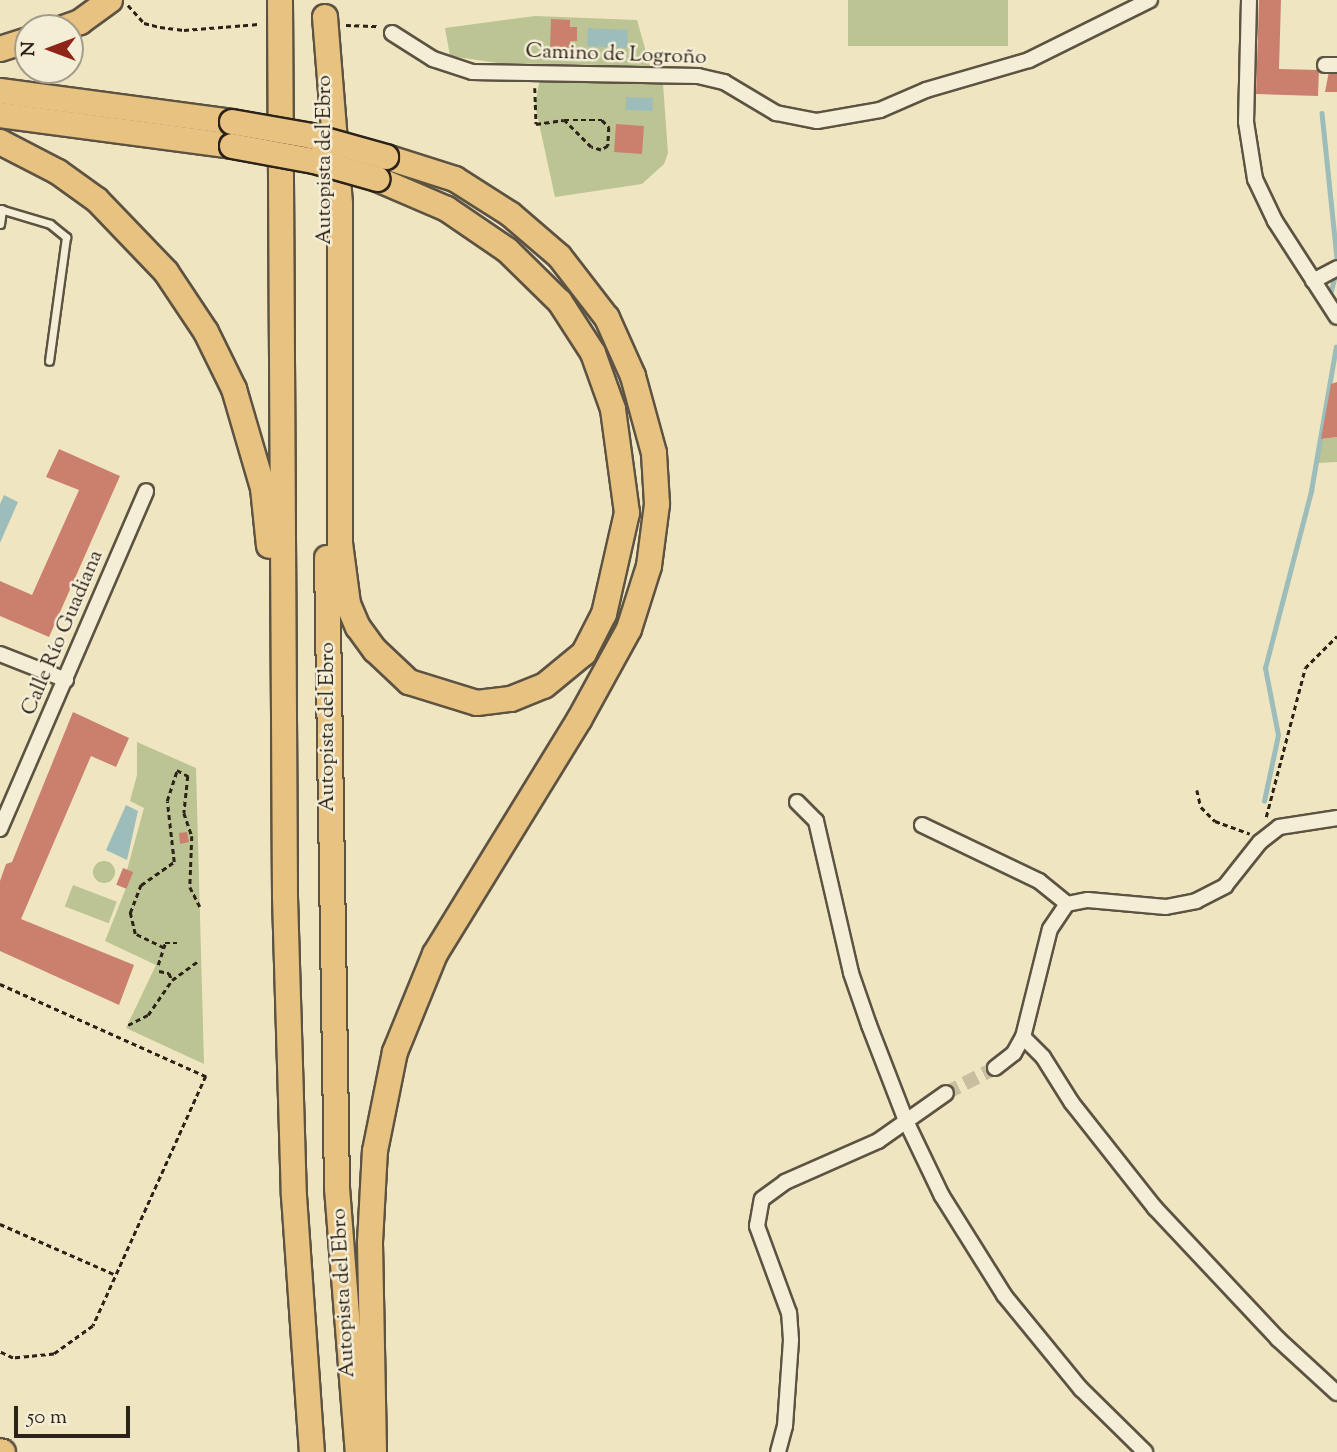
<!DOCTYPE html>
<meta charset="utf-8">
<style>
body{margin:0}
#map{position:relative;width:1337px;height:1452px;overflow:hidden;background:#f0e5c1;font-family:"Sorts Mill Goudy",serif}
div>[style]{position:absolute}
[style*='--x']{left:calc(var(--x)*1px);top:calc(var(--y)*1px);width:calc(var(--w)*1px);rotate:calc(var(--a)*1deg)}
.green>*{inset:0;background:#bbc492;transform-origin:0 0}
.round{border-radius:50%}
.water>*{inset:0;background:#9cbdba;transform-origin:0 0}
.stream>*{height:4.5px;margin:-2.25px;padding:0 2.25px;transform-origin:2.25px;border-radius:2.25px;background:#9cbdba}
.building>*{inset:0;background:#ca806d;transform-origin:0 0}
.street-tunnel>*{height:14px;margin-top:-7px;transform-origin:0;background:repeating-linear-gradient(90deg,#c9be9f 0 14px,transparent 0 21px)}
.path>*{height:2.5px;margin-top:-1.25px;transform-origin:0;background:repeating-linear-gradient(90deg,#2b2218 0 5px,transparent 0 8.5px)}
.roads{filter:drop-shadow(2px 0 #5c5342) drop-shadow(-2px 0 #5c5342) drop-shadow(0 2px #5c5342) drop-shadow(0 -2px #5c5342)}
.lane>*{height:7px;margin:-3.5px;padding:0 3.5px;transform-origin:3.5px;border-radius:3.5px;background:#f5eed7}
.street>*{height:14px;margin:-7px;padding:0 7px;transform-origin:7px;border-radius:7px;background:#f5eed7}
.highway>*{height:24px;margin:-12px;padding:0 12px;transform-origin:12px;border-radius:12px;background:#e8c280}
.bridges{filter:drop-shadow(2px 0 #2b2218) drop-shadow(-2px 0 #2b2218) drop-shadow(0 2px #2b2218) drop-shadow(0 -2px #2b2218)}
.highway-bridge>*{height:24px;margin:-12px;padding:0 12px;transform-origin:12px;border-radius:12px;background:#e8c280}
span{translate:-50% -50%;white-space:nowrap;text-align:center;line-height:1.15;-webkit-text-stroke:5px #f5eed7;paint-order:stroke}
.street-label{font-size:21px;color:#2b2218}
.north{position:absolute;left:14px;top:14px;width:70px;height:70px;box-sizing:border-box;background:#f5eed7;border:2px solid #a49c8b;border-radius:50%;rotate:270deg;font-size:19px;font-weight:700;line-height:28px;text-align:center;color:#2b2218}
.north::after{content:'';display:block;margin:auto;width:24px;height:32px;background:#8f2418;clip-path:polygon(50% 0,100% 100%,50% 72%,0 100%)}
.scale{position:absolute;left:14px;top:1406px;width:116px;height:32px;box-sizing:border-box;border:4px solid #2b2218;border-top:0;padding-left:9px;font-size:21px;line-height:24px;white-space:nowrap;color:#2b2218;-webkit-text-stroke:5px #f5eed7;paint-order:stroke}
</style>
<div id="map">
<div class="green">
<div style="left:848px;top:0;width:160px;height:46px"></div>
<div style="clip-path:polygon(535px 16px,637px 20px,650px 66px,498px 63px,450px 56px,445px 28px)"></div>
<div style="clip-path:polygon(540px 79px,663px 84px,668px 153px,664px 164px,642px 184px,555px 197px,535px 105px)"></div>
<div style="clip-path:polygon(1337px 437px,1337px 462px,1318px 463px,1322px 439px)"></div>
<div style="clip-path:polygon(137px 742px,196px 768px,204px 1064px,126px 1028px,156px 965px,105px 941px,132px 873px,127px 870px,144px 808px,130px 801px,137px 775px)"></div>
<div class="round" style="left:93px;top:861px;width:22px;height:22px"></div>
<div style="left:73px;top:885px;width:47px;height:23px;rotate:21deg"></div>
</div>
<div class="water">
<div style="left:588px;top:28px;width:40px;height:18px;rotate:3deg"></div>
<div style="left:626px;top:97px;width:27px;height:13px;rotate:2deg"></div>
<div style="clip-path:polygon(4px 495px,18px 502px,0 543px,0 504px)"></div>
<div style="clip-path:polygon(126px 805px,138px 811px,127px 860px,106px 850px)"></div>
</div>
<div class="stream">
<div style="--x:1322;--y:113;--w:145;--a:84.1"></div>
<div style="--x:1331;--y:291;--w:16;--a:-76"></div>
<div style="--x:1264;--y:801;--w:67;--a:-78"></div>
<div style="--x:1278;--y:735;--w:68;--a:-101"></div>
<div style="--x:1265;--y:668;--w:183;--a:-75.4"></div>
<div style="--x:1311;--y:491;--w:146;--a:-80.2"></div>
</div>
<div class="building">
<div style="clip-path:polygon(1259px 0,1281px 0,1279px 69px,1319px 70px,1318px 96px,1256px 94px)"></div>
<div style="clip-path:polygon(551px 19px,570px 20px,570px 27px,577px 27px,577px 41px,570px 41px,570px 48px,550px 48px)"></div>
<div style="clip-path:polygon(1329px 71px,1337px 71px,1337px 92px,1325px 92px)"></div>
<div style="left:616px;top:124px;width:28px;height:28px;rotate:4deg"></div>
<div style="clip-path:polygon(1337px 382px,1337px 437px,1321px 439px,1331px 384px)"></div>
<div style="clip-path:polygon(59px 449px,120px 476px,49px 637px,0 616px,0 581px,32px 595px,79px 490px,46px 477px)"></div>
<div style="clip-path:polygon(73px 712px,129px 738px,116px 767px,91px 756px,21px 919px,134px 965px,119px 1005px,0 951px,0 881px,6px 864px,12px 862px)"></div>
<div style="clip-path:polygon(187px 832px,189px 842px,180px 844px,179px 833px)"></div>
<div style="left:123px;top:868px;width:11px;height:18px;rotate:22deg"></div>
</div>
<div class="street-tunnel">
<div style="--x:946;--y:1093;--w:55;--a:-27"></div>
</div>
<div class="path">
<div style="--x:128;--y:5;--w:24;--a:48"></div>
<div style="--x:144;--y:23;--w:16;--a:14"></div>
<div style="--x:160;--y:27;--w:24;--a:7"></div>
<div style="--x:184;--y:30;--w:75;--a:-4.6"></div>
<div style="--x:346;--y:25;--w:34;--a:2"></div>
<div style="--x:535;--y:88;--w:36;--a:88"></div>
<div style="--x:536;--y:124;--w:28;--a:-8"></div>
<div style="--x:564;--y:120;--w:38;--a:0"></div>
<div style="--x:602;--y:120;--w:10;--a:45"></div>
<div style="--x:609;--y:127;--w:19;--a:93"></div>
<div style="--x:608;--y:146;--w:8;--a:150"></div>
<div style="--x:601;--y:150;--w:10;--a:-163"></div>
<div style="--x:591;--y:147;--w:38;--a:-135"></div>
<div style="--x:1197;--y:790;--w:17;--a:77"></div>
<div style="--x:1201;--y:807;--w:20;--a:45"></div>
<div style="--x:1215;--y:821;--w:37;--a:20"></div>
<div style="--x:1266;--y:817;--w:154;--a:-75.3"></div>
<div style="--x:1305;--y:668;--w:45;--a:-45"></div>
<div style="--x:164;--y:948;--w:32;--a:-154"></div>
<div style="--x:135;--y:934;--w:22;--a:-103"></div>
<div style="--x:130;--y:913;--w:30;--a:-69"></div>
<div style="--x:141;--y:885;--w:40;--a:-34.9"></div>
<div style="--x:174;--y:862;--w:61;--a:-96.5"></div>
<div style="--x:167;--y:801;--w:33;--a:-72"></div>
<div style="--x:177;--y:770;--w:13;--a:29"></div>
<div style="--x:188;--y:776;--w:37;--a:96"></div>
<div style="--x:184;--y:813;--w:24;--a:71"></div>
<div style="--x:192;--y:836;--w:51;--a:92.2"></div>
<div style="--x:190;--y:887;--w:22;--a:63"></div>
<div style="--x:158;--y:965;--w:23;--a:-72"></div>
<div style="--x:165;--y:943;--w:12;--a:0"></div>
<div style="--x:159;--y:971;--w:10;--a:11"></div>
<div style="--x:169;--y:973;--w:8;--a:67"></div>
<div style="--x:0;--y:984;--w:226;--a:24.1"></div>
<div style="--x:206;--y:1076;--w:274;--a:114.3"></div>
<div style="--x:93;--y:1326;--w:48;--a:144.3"></div>
<div style="--x:54;--y:1354;--w:41;--a:174.4"></div>
<div style="--x:13;--y:1358;--w:14;--a:-155"></div>
<div style="--x:128;--y:1025;--w:22;--a:-27"></div>
<div style="--x:148;--y:1015;--w:42;--a:-55.6"></div>
<div style="--x:172;--y:980;--w:32;--a:-36"></div>
<div style="--x:0;--y:1224;--w:127;--a:23.7"></div>
</div>
<div class="roads">
<div class="lane">
<div style="--x:0;--y:209;--w:52;--a:16.7"></div>
<div style="--x:50;--y:224;--w:21;--a:39"></div>
<div style="--x:66;--y:237;--w:125;--a:97.8"></div>
<div style="--x:0;--y:224;--w:15;--a:-82"></div>
</div>
<div class="street">
<div style="--x:1249;--y:0;--w:122;--a:91.4"></div>
<div style="--x:1246;--y:122;--w:58;--a:81"></div>
<div style="--x:1255;--y:179;--w:47;--a:64.5"></div>
<div style="--x:1275;--y:221;--w:114;--a:57.1"></div>
<div style="--x:392;--y:33;--w:49;--a:32.4"></div>
<div style="--x:433;--y:59;--w:41;--a:18.4"></div>
<div style="--x:472;--y:72;--w:226;--a:1"></div>
<div style="--x:698;--y:76;--w:27;--a:13"></div>
<div style="--x:724;--y:82;--w:61;--a:30.8"></div>
<div style="--x:776;--y:113;--w:42;--a:11"></div>
<div style="--x:817;--y:121;--w:64;--a:-9.9"></div>
<div style="--x:880;--y:110;--w:50;--a:-23.5"></div>
<div style="--x:926;--y:90;--w:107;--a:-16.2"></div>
<div style="--x:1029;--y:60;--w:135;--a:-26.4"></div>
<div style="--x:1325;--y:65;--w:12;--a:0"></div>
<div style="--x:1313;--y:281;--w:27;--a:-28"></div>
<div style="--x:0;--y:654;--w:71;--a:21.5"></div>
<div style="--x:797;--y:802;--w:27;--a:45"></div>
<div style="--x:816;--y:821;--w:156;--a:77"></div>
<div style="--x:851;--y:973;--w:55;--a:70.9"></div>
<div style="--x:869;--y:1025;--w:103;--a:68.9"></div>
<div style="--x:906;--y:1121;--w:83;--a:64.4"></div>
<div style="--x:942;--y:1196;--w:117;--a:57.9"></div>
<div style="--x:1004;--y:1295;--w:122;--a:50.7"></div>
<div style="--x:1081;--y:1389;--w:90;--a:44.5"></div>
<div style="--x:922;--y:825;--w:130;--a:25.6"></div>
<div style="--x:1039;--y:881;--w:36;--a:39"></div>
<div style="--x:0;--y:829;--w:368;--a:-66.6"></div>
<div style="--x:1023;--y:1037;--w:28;--a:45"></div>
<div style="--x:1043;--y:1057;--w:54;--a:57.8"></div>
<div style="--x:1072;--y:1103;--w:134;--a:51.7"></div>
<div style="--x:1155;--y:1208;--w:180;--a:46.8"></div>
<div style="--x:1278;--y:1339;--w:80;--a:42.5"></div>
<div style="--x:995;--y:1068;--w:24;--a:-38"></div>
<div style="--x:1014;--y:1053;--w:18;--a:-61"></div>
<div style="--x:1023;--y:1037;--w:111;--a:-76"></div>
<div style="--x:1050;--y:929;--w:30;--a:-56"></div>
<div style="--x:1067;--y:904;--w:21;--a:-11"></div>
<div style="--x:1088;--y:900;--w:78;--a:5.1"></div>
<div style="--x:1166;--y:907;--w:31;--a:-11"></div>
<div style="--x:1196;--y:901;--w:33;--a:-27"></div>
<div style="--x:1225;--y:886;--w:56;--a:-51.5"></div>
<div style="--x:1260;--y:842;--w:24;--a:-38"></div>
<div style="--x:1279;--y:827;--w:59;--a:-8.8"></div>
<div style="--x:778;--y:1452;--w:27;--a:-75"></div>
<div style="--x:785;--y:1426;--w:86;--a:-86"></div>
<div style="--x:791;--y:1340;--w:27;--a:-94"></div>
<div style="--x:789;--y:1313;--w:93;--a:-110.2"></div>
<div style="--x:757;--y:1226;--w:27;--a:-80"></div>
<div style="--x:762;--y:1199;--w:29;--a:-36"></div>
<div style="--x:785;--y:1182;--w:102;--a:-23.8"></div>
<div style="--x:878;--y:1141;--w:83;--a:-35.2"></div>
</div>
<div class="highway">
<div style="--x:280;--y:0;--w:897;--a:89.68"></div>
<div style="--x:285;--y:897;--w:299;--a:88.3"></div>
<div style="--x:294;--y:1196;--w:257;--a:86"></div>
<div style="--x:325;--y:17;--w:188;--a:85.4"></div>
<div style="--x:340;--y:204;--w:339;--a:90"></div>
<div style="--x:340;--y:543;--w:62;--a:82.5"></div>
<div style="--x:348;--y:604;--w:25;--a:67"></div>
<div style="--x:358;--y:627;--w:29;--a:54"></div>
<div style="--x:375;--y:650;--w:47;--a:43.3"></div>
<div style="--x:409;--y:682;--w:71;--a:17.2"></div>
<div style="--x:477;--y:703;--w:34;--a:-7"></div>
<div style="--x:511;--y:699;--w:35;--a:-22"></div>
<div style="--x:544;--y:686;--w:52;--a:-39.5"></div>
<div style="--x:584;--y:653;--w:44;--a:-62.9"></div>
<div style="--x:604;--y:614;--w:104;--a:-77.2"></div>
<div style="--x:627;--y:513;--w:105;--a:-97.7"></div>
<div style="--x:613;--y:409;--w:59;--a:-109.7"></div>
<div style="--x:593;--y:353;--w:61;--a:-122.9"></div>
<div style="--x:560;--y:302;--w:74;--a:-135.5"></div>
<div style="--x:507;--y:250;--w:73;--a:-145.7"></div>
<div style="--x:447;--y:209;--w:76;--a:-156.8"></div>
<div style="--x:63;--y:28;--w:18;--a:-19"></div>
<div style="--x:80;--y:22;--w:37;--a:-36"></div>
<div style="--x:0;--y:49;--w:29;--a:-18"></div>
<div style="--x:0;--y:91;--w:234;--a:7.6"></div>
<div style="--x:0;--y:115;--w:234;--a:7.6"></div>
<div style="--x:0;--y:142;--w:65;--a:27.3"></div>
<div style="--x:58;--y:172;--w:48;--a:35.7"></div>
<div style="--x:97;--y:200;--w:100;--a:46.2"></div>
<div style="--x:166;--y:272;--w:72;--a:56.3"></div>
<div style="--x:206;--y:332;--w:64;--a:63.8"></div>
<div style="--x:234;--y:389;--w:103;--a:73.7"></div>
<div style="--x:263;--y:488;--w:58;--a:84.1"></div>
<div style="--x:327;--y:558;--w:630;--a:89.09"></div>
<div style="--x:337;--y:1188;--w:265;--a:85.5"></div>
<div style="--x:0;--y:1451;--w:3;--a:18"></div>
<div style="--x:374;--y:1452;--w:210;--a:-91.1"></div>
<div style="--x:370;--y:1242;--w:91;--a:-86.9"></div>
<div style="--x:375;--y:1151;--w:101;--a:-78.6"></div>
<div style="--x:395;--y:1052;--w:106;--a:-67.8"></div>
<div style="--x:435;--y:954;--w:275;--a:-58.4"></div>
<div style="--x:579;--y:720;--w:104;--a:-61.2"></div>
<div style="--x:629;--y:629;--w:66;--a:-72.4"></div>
<div style="--x:649;--y:566;--w:63;--a:-82.6"></div>
<div style="--x:657;--y:504;--w:51;--a:-93.4"></div>
<div style="--x:654;--y:453;--w:80;--a:-105.3"></div>
<div style="--x:633;--y:376;--w:64;--a:-114.1"></div>
<div style="--x:607;--y:318;--w:78;--a:-127.7"></div>
<div style="--x:559;--y:256;--w:65;--a:-139.4"></div>
<div style="--x:510;--y:214;--w:65;--a:-147.5"></div>
<div style="--x:455;--y:179;--w:72;--a:-162.3"></div>
</div>
</div>
<div class="bridges">
<div class="highway-bridge">
<div style="--x:232;--y:122;--w:80;--a:10"></div>
<div style="--x:311;--y:136;--w:78;--a:15.6"></div>
<div style="--x:232;--y:146;--w:83;--a:10.4"></div>
<div style="--x:314;--y:161;--w:66;--a:15.9"></div>
</div>
</div>
<div class="street-label">
<span style="left:616px;top:55px;rotate:2deg">Camino de Logroño</span>
<span style="left:325px;top:160px;rotate:-90deg">Autopista del Ebro</span>
<span style="left:63px;top:633px;rotate:-67deg">Calle Río Guadiana</span>
<span style="left:328px;top:727px;rotate:-90deg">Autopista del Ebro</span>
<span style="left:344px;top:1293px;rotate:-93deg">Autopista del Ebro</span>
</div>
<div class="north">N</div>
<div class="scale">50 m</div>
</div>
